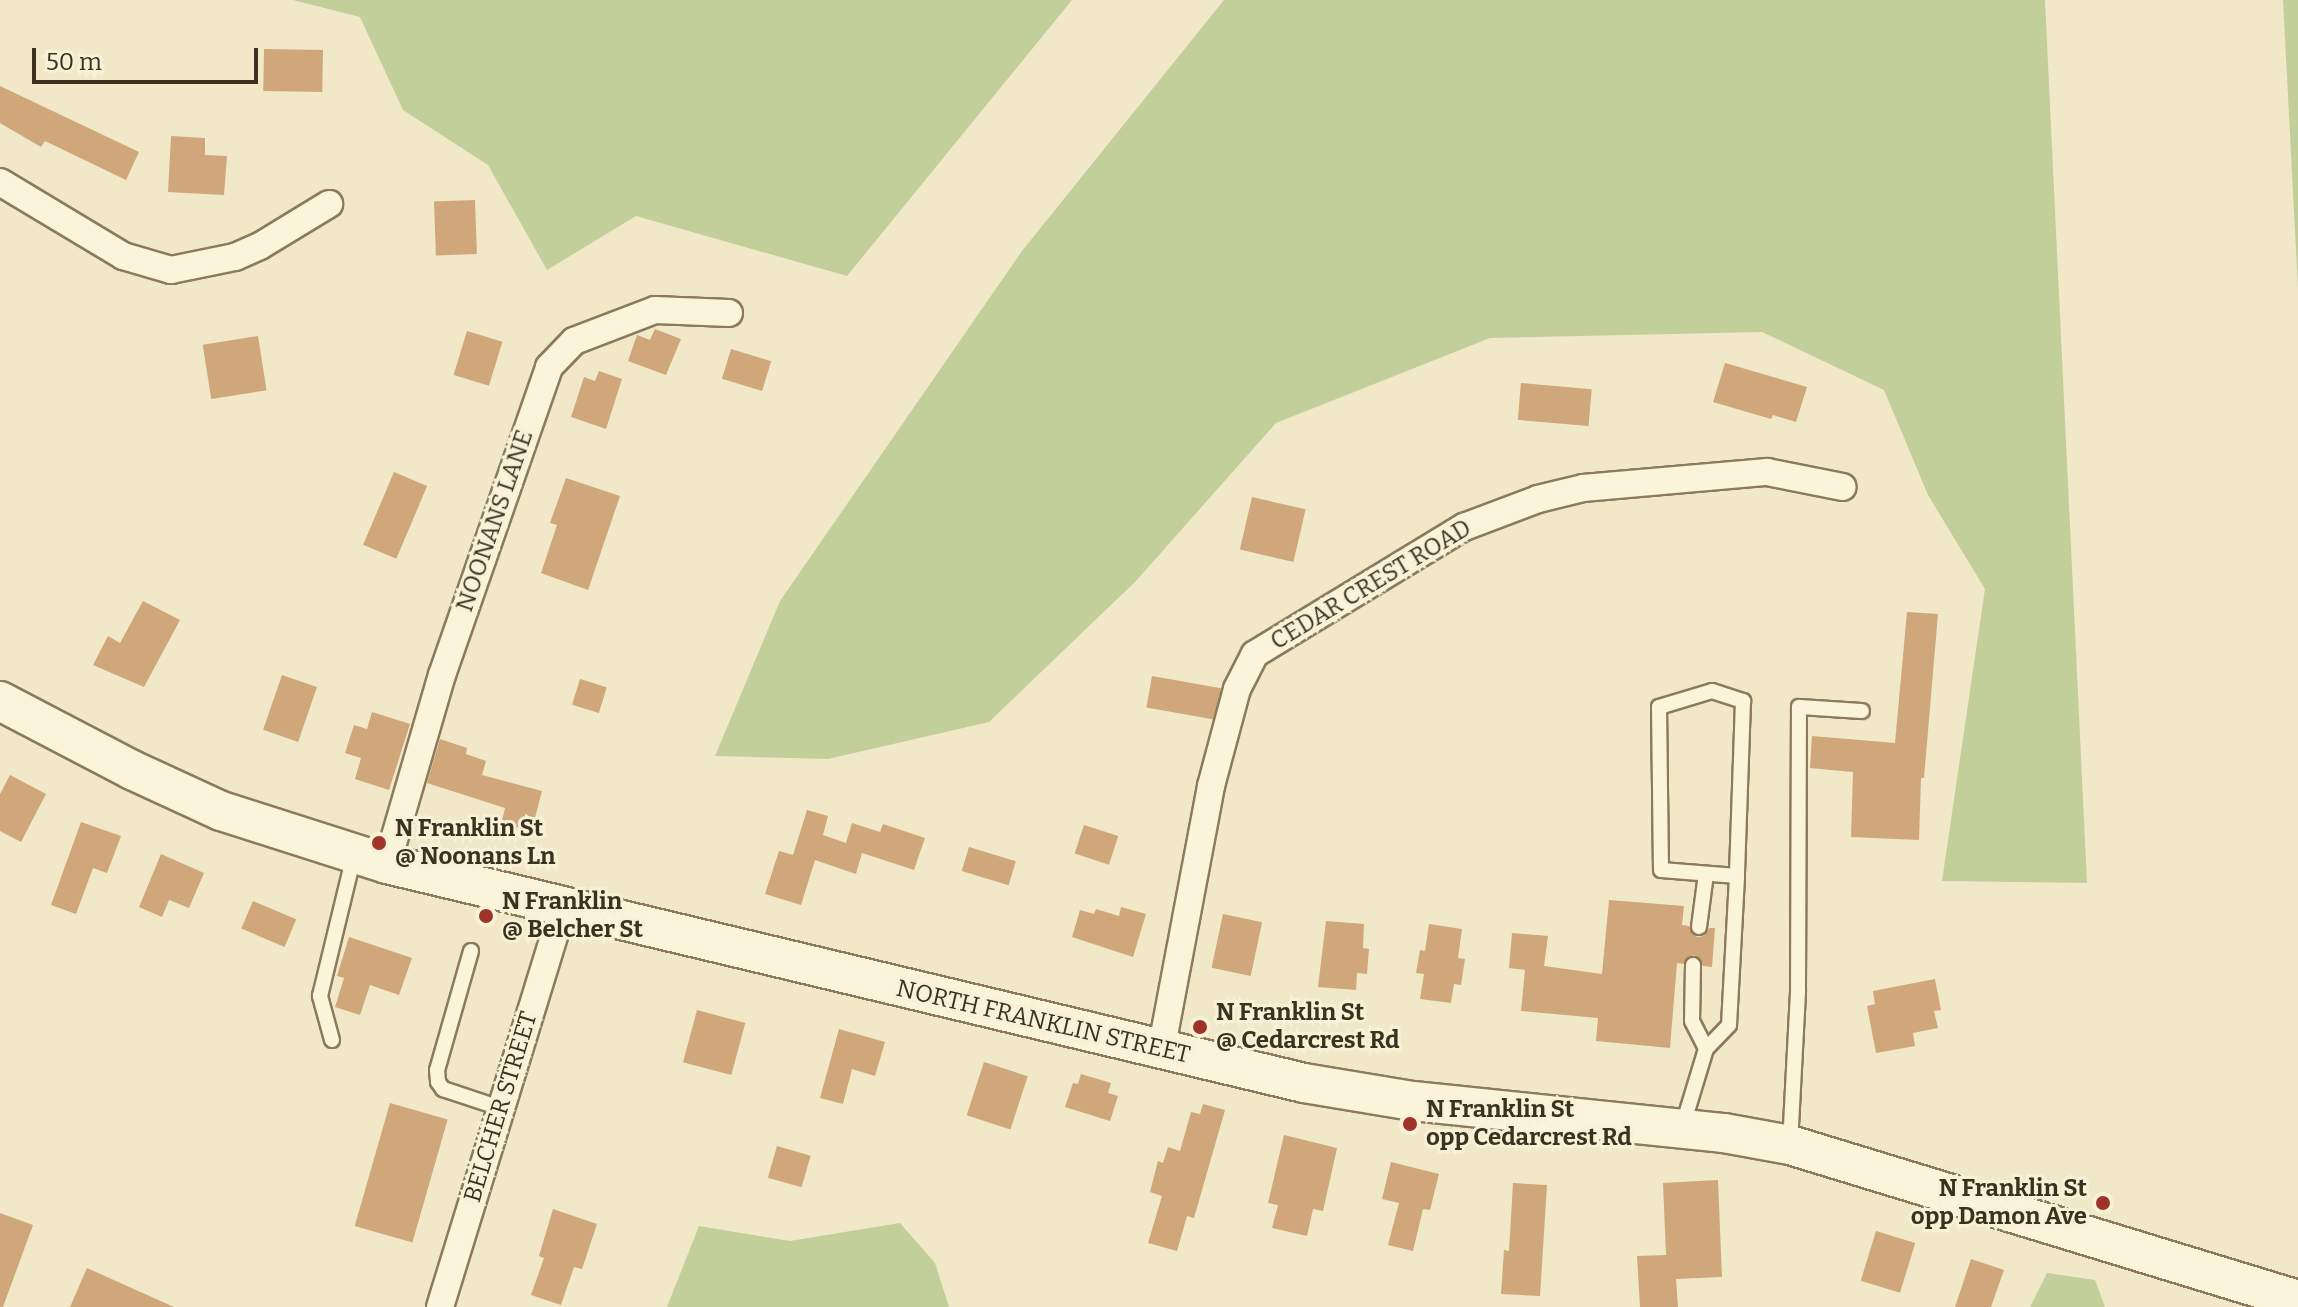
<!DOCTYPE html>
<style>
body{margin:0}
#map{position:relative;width:2298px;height:1307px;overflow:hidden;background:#f0e8c7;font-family:Bitter,serif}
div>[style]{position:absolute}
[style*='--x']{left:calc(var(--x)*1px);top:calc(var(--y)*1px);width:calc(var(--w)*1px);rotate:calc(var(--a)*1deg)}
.green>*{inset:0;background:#c3cf9a}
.building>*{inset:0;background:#cfa77b;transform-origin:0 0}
.roads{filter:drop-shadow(2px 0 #8c7a5b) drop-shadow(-2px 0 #8c7a5b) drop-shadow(0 2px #8c7a5b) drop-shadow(0 -2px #8c7a5b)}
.lane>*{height:14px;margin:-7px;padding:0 7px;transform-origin:7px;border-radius:7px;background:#faf4db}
.street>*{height:26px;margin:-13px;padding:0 13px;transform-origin:13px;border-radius:13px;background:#faf4db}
.secondary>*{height:38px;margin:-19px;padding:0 19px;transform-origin:19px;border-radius:19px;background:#faf4db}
.dots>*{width:22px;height:22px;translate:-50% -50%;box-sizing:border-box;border:4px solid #f7f1d7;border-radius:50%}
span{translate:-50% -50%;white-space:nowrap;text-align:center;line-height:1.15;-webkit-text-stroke:6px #f7f1d7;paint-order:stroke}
.street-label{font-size:24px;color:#3c301f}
.poi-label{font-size:24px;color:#3c301f;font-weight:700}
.left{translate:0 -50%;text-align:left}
.right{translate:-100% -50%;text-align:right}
.scale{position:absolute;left:32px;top:48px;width:226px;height:36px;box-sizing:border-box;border:4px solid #3c301f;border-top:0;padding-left:10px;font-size:24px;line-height:28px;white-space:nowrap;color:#3c301f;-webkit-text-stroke:6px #f7f1d7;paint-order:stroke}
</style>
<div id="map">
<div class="green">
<div style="clip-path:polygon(293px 0,1072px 0,847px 276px,636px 216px,547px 270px,488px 165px,403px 110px,360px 17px)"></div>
<div style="clip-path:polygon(1224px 0,2045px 0,2087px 883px,1942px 881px,1985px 589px,1928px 495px,1884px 390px,1762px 332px,1490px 338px,1276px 423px,1136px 581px,989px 722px,828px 759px,715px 756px,780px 601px,1022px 251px)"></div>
<div style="clip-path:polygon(2283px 0,2298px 0,2298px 288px)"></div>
<div style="clip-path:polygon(900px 1223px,935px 1263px,949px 1307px,667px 1307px,699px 1226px,790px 1241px)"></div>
<div style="clip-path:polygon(2047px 1273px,2095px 1280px,2105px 1307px,2030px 1307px)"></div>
</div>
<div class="building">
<div style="left:264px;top:49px;width:59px;height:42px;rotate:1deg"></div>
<div style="clip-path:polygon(0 86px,139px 152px,126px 180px,45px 141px,41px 147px,0 123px)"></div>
<div style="clip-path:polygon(171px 136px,205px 138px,205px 155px,227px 156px,224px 195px,168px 192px)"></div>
<div style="left:475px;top:200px;width:54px;height:41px;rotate:88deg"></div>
<div style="clip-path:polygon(655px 329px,681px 339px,666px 375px,628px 361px,637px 335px,650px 340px)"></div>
<div style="left:467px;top:331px;width:37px;height:46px;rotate:17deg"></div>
<div style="left:258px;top:336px;width:55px;height:56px;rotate:81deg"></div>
<div style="left:731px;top:349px;width:42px;height:31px;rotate:17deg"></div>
<div style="clip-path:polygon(1725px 363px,1807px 387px,1796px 422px,1773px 415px,1771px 419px,1713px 402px)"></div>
<div style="clip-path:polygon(599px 371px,622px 379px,606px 429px,571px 417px,584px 377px,595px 381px)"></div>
<div style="left:1521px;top:383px;width:71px;height:37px;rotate:5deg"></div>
<div style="left:394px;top:472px;width:36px;height:79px;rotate:23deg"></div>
<div style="clip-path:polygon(566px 478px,620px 496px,588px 590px,541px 573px,557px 525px,550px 523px)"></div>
<div style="left:1252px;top:497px;width:55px;height:54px;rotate:13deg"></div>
<div style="clip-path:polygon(143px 601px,180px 620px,144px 687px,93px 665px,108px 636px,120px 643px)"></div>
<div style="clip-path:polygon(1907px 612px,1938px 614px,1924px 778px,1921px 778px,1919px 840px,1851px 837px,1853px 772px,1810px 768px,1812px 736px,1895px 743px)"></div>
<div style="left:282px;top:675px;width:37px;height:58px;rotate:19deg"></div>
<div style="left:1152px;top:676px;width:70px;height:32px;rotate:10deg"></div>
<div style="left:580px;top:679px;width:28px;height:27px;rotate:17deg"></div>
<div style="clip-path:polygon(372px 712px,410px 724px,389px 790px,355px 779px,361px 758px,345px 753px,354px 725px,367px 729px)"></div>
<div style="clip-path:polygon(440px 739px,467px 748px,466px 754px,486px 761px,482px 775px,542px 791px,531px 833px,501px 825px,505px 808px,427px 783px)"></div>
<div style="clip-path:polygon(10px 775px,46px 794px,21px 842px,0 831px,0 794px)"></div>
<div style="clip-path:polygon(807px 810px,828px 816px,823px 835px,846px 843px,852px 823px,880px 832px,883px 824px,925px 838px,914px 870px,862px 853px,856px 874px,815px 860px,801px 905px,765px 894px,779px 851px,793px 855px)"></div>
<div style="clip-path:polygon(81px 822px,121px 836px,107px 873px,93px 868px,76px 914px,51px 905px)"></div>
<div style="left:1084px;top:825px;width:36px;height:30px;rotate:18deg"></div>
<div style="left:969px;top:847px;width:49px;height:25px;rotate:17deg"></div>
<div style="clip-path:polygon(161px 854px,204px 873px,189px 908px,169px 900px,162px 917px,139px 907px)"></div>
<div style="clip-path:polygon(1609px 900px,1684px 906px,1682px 925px,1689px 926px,1697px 937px,1704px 936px,1709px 928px,1715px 928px,1712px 967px,1703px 966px,1694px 955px,1683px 964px,1677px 963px,1670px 1048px,1596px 1041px,1598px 1018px,1521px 1011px,1525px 970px,1509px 968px,1512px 933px,1548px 936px,1544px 966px,1602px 974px)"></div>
<div style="left:253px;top:901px;width:47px;height:30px;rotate:23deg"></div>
<div style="clip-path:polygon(1121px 907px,1146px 914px,1133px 957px,1072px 937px,1080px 910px,1094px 914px,1096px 909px,1119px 916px)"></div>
<div style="left:1223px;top:914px;width:40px;height:55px;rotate:12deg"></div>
<div style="clip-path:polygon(1326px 921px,1364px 924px,1363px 948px,1369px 949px,1367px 974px,1357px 973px,1356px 990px,1318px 987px)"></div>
<div style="clip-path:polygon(1429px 924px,1462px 929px,1458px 958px,1465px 959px,1461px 985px,1454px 984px,1451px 1003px,1420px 999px,1424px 974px,1416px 973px,1420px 950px,1425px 951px)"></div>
<div style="clip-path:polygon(349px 937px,412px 958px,399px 995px,370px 985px,360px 1015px,335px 1007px,344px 978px,337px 976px)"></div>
<div style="clip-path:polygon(1935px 979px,1941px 1010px,1934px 1011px,1938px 1028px,1913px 1033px,1915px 1046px,1876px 1053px,1867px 1006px,1875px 1004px,1873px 991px)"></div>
<div style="left:697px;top:1010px;width:50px;height:54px;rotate:15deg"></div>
<div style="clip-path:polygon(839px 1029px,885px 1042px,875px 1076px,852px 1069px,843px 1104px,820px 1098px)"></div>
<div style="left:984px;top:1062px;width:46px;height:56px;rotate:18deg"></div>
<div style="clip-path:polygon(1081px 1074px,1111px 1083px,1108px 1093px,1118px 1096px,1110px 1121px,1065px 1107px,1073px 1083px,1078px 1084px)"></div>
<div style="left:390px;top:1103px;width:60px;height:128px;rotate:16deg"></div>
<div style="clip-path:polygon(1203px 1104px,1225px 1110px,1194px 1218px,1187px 1216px,1177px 1251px,1148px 1243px,1162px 1196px,1150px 1192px,1158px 1161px,1163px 1163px,1168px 1147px,1180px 1151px,1191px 1112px,1200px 1114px)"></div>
<div style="clip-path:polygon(1284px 1135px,1337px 1148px,1323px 1211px,1313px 1209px,1307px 1236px,1272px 1228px,1278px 1205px,1268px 1203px)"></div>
<div style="left:777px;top:1146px;width:35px;height:33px;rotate:16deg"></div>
<div style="clip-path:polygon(1391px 1162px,1439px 1174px,1430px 1210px,1423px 1209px,1413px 1251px,1388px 1245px,1399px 1203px,1382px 1199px)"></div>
<div style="clip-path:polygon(1718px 1180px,1722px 1277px,1676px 1279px,1678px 1307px,1640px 1307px,1637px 1256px,1666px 1255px,1663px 1183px)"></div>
<div style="clip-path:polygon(1513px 1183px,1547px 1185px,1540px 1296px,1501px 1294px,1504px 1250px,1509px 1251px)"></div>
<div style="clip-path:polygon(553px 1209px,597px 1224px,582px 1269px,574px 1267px,561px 1305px,531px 1295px,544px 1258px,539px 1256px)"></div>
<div style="clip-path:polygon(0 1213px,33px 1225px,3px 1307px,0 1307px)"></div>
<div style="left:1876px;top:1231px;width:41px;height:52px;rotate:17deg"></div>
<div style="clip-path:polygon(1971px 1259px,2004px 1270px,1991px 1307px,1955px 1307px)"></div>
<div style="clip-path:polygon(87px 1268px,174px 1307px,70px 1307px)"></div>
</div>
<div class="roads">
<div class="lane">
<div style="--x:1699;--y:927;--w:53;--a:-82.5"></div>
<div style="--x:471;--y:951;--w:124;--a:105.9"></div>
<div style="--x:437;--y:1070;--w:12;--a:85"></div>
<div style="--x:438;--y:1082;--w:9;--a:54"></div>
<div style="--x:443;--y:1089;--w:60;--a:18.4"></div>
<div style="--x:1693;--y:965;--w:56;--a:91"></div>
<div style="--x:1692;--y:1021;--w:31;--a:63"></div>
<div style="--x:332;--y:1040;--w:46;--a:-105.3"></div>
<div style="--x:320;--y:996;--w:145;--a:-76.4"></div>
<div style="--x:1682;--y:1128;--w:83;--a:-73.1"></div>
<div style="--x:1706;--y:1049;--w:33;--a:-46"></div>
<div style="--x:1729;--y:1025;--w:149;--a:-86.9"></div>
<div style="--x:1737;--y:876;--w:76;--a:-175.5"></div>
<div style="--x:1661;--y:870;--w:163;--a:-90.7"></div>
<div style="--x:1659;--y:707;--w:55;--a:-16.8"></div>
<div style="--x:1712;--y:691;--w:33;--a:18"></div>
<div style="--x:1743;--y:701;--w:175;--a:92"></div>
<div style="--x:1790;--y:1145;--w:155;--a:-87"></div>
<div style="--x:1798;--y:990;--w:283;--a:-89.8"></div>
<div style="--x:1799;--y:707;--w:63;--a:3.6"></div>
</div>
<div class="street">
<div style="--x:0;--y:182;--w:144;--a:31"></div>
<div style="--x:123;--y:256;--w:50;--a:16.3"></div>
<div style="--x:171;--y:270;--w:65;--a:-11.5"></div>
<div style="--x:235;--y:257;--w:27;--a:-24"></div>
<div style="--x:260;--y:246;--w:81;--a:-31.3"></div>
<div style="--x:387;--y:864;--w:197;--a:-73.8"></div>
<div style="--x:442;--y:675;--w:326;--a:-70.8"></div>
<div style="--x:549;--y:367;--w:36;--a:-46"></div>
<div style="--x:574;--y:341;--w:87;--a:-20.9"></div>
<div style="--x:655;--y:310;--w:74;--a:2.3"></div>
<div style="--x:1161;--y:1051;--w:270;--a:-79.3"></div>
<div style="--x:1211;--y:786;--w:100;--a:-75"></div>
<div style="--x:1237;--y:689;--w:39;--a:-63"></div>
<div style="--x:1255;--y:654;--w:245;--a:-31.3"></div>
<div style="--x:1464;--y:527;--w:79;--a:-20.7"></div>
<div style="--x:1538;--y:499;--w:46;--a:-13.7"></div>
<div style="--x:1583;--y:488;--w:185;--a:-5"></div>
<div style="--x:1767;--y:472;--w:77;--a:11.2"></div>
<div style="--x:440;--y:1307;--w:418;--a:-72.9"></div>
</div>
<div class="secondary">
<div style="--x:0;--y:701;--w:149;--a:27.6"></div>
<div style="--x:132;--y:770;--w:98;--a:24.7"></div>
<div style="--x:221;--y:811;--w:174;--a:17.7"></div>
<div style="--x:387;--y:864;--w:943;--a:13.43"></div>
<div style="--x:1304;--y:1083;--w:110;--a:9.4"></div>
<div style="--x:1413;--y:1101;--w:313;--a:5.9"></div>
<div style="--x:1724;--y:1133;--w:67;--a:10.3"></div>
<div style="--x:1790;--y:1145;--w:531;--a:16.97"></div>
</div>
</div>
<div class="dots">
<div style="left:379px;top:843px;background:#9e3429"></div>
<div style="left:486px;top:916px;background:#9e3429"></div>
<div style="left:1200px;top:1027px;background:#9e3429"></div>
<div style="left:1410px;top:1124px;background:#9e3429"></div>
<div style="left:2103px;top:1203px;background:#9e3429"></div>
</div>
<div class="street-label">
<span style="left:495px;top:521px;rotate:-71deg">NOONANS LANE</span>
<span style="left:1371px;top:585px;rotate:-31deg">CEDAR CREST ROAD</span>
<span style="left:1043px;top:1022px;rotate:13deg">NORTH FRANKLIN STREET</span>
<span style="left:501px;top:1107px;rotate:-73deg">BELCHER STREET</span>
</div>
<div class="poi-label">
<span class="left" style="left:395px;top:843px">N Franklin St<br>@ Noonans Ln</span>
<span class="left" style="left:502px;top:916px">N Franklin<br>@ Belcher St</span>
<span class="left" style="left:1216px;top:1027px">N Franklin St<br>@ Cedarcrest Rd</span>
<span class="left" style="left:1426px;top:1124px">N Franklin St<br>opp Cedarcrest Rd</span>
<span class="right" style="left:2087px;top:1203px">N Franklin St<br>opp Damon Ave</span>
</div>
<div class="scale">50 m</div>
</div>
